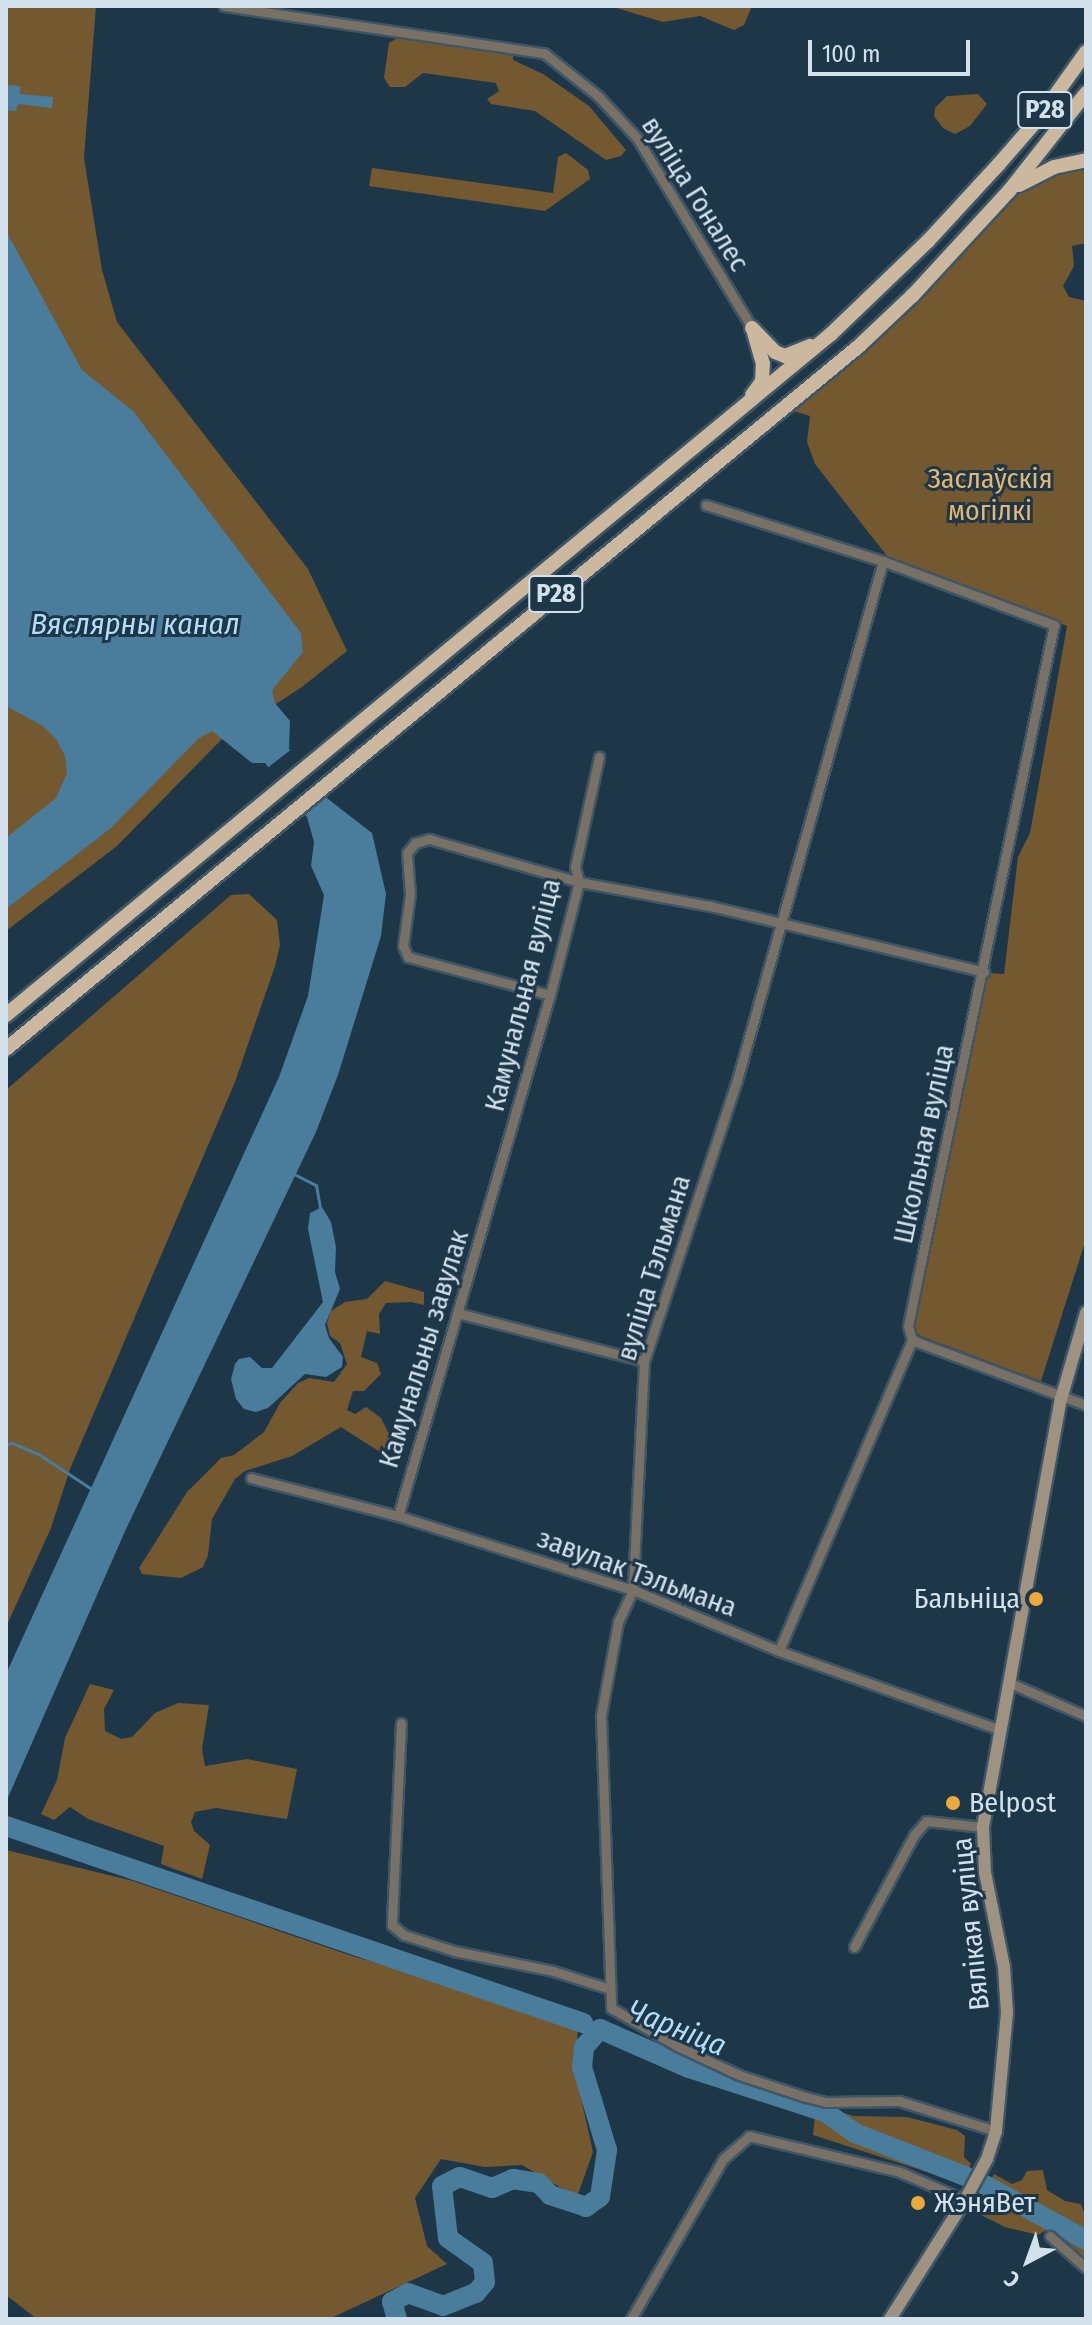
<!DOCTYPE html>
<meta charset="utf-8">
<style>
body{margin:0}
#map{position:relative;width:1092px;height:2325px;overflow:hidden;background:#1d3749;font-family:"Fira Sans Condensed",sans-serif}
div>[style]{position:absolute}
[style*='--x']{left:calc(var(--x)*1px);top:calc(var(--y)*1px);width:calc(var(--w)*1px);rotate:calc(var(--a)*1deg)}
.green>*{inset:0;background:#745830}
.water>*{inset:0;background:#4a7c9c}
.pier>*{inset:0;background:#1d3749;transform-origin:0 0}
.stream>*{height:3px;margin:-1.5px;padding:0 1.5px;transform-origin:1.5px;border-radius:1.5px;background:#4a7c9c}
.river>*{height:20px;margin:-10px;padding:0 10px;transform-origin:10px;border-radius:10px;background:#4a7c9c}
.roads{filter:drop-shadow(2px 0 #3e5666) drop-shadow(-2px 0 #3e5666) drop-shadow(0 2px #3e5666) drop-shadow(0 -2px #3e5666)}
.minor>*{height:9px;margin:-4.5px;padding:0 4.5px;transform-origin:4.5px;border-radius:4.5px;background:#797165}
.secondary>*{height:12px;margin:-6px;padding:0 6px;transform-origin:6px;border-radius:6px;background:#a09280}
.trunk>*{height:14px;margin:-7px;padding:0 7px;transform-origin:7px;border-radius:7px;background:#ccb89e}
.dots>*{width:22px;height:22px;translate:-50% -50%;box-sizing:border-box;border:4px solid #1d3749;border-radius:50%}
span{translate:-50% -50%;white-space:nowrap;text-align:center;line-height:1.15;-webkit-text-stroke:6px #1d3749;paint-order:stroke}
.shield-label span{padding:2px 6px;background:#1d3749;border:2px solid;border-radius:6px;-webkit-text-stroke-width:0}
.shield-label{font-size:26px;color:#d2e1ec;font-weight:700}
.street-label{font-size:28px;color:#d2e1ec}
.park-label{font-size:28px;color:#e6b570}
.poi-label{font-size:28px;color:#d2e1ec}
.right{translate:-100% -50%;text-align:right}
.left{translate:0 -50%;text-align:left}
.water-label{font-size:30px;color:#b2defc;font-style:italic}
.frame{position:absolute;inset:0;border:8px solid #d2e1ec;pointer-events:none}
.north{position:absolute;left:988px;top:2221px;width:80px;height:80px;-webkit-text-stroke:6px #1d3749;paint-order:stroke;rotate:221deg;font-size:22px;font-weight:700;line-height:32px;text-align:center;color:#d2e1ec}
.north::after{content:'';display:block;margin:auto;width:28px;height:36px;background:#d2e1ec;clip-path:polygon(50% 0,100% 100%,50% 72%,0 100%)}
.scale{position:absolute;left:808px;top:40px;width:162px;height:36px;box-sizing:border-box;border:4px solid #d2e1ec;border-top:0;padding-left:10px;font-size:24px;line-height:28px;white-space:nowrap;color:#d2e1ec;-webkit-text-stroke:6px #1d3749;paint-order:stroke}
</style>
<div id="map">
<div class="green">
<div style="clip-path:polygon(6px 6px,96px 6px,84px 158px,102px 270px,117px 322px,308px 569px,347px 651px,302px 687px,222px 739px,117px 846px,6px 931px)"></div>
<div style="clip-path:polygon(610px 6px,752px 6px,744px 25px,734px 30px,700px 16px,663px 22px)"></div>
<div style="clip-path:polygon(401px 36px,513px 56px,513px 60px,543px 74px,589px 106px,626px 150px,621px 156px,606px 160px,535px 111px,491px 104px,487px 99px,499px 91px,496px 83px,423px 73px,405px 87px,390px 87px,384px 78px,389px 43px)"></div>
<div style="clip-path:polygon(978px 94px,987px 104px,970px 126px,955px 134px,943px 128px,934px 116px,935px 108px,947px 96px)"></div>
<div style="clip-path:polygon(566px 153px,588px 170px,590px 179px,545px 211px,369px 186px,372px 168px,553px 193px,558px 157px)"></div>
<div style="clip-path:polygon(1086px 164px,1086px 243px,1072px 246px,1074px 266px,1063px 286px,1069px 297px,1086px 301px,1086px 1239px,1041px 1381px,921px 1336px,913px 1330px,912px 1322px,988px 973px,1004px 974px,1018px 857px,1030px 833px,1067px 626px,887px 556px,815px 464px,807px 442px,810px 416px,793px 411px,906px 314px,1022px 188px,1036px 179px)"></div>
<div style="clip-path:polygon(249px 894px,277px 920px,280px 945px,275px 966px,235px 1082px,70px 1469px,51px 1528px,6px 1627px,6px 1090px,231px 895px)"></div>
<div style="clip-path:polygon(385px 1281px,424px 1292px,424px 1305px,411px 1302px,386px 1303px,379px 1314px,380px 1334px,367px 1331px,361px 1357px,377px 1363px,381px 1374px,364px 1391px,353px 1391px,347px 1410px,355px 1414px,366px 1407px,381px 1418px,392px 1440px,391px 1446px,380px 1452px,341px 1427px,292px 1456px,245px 1471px,235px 1479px,212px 1519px,208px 1555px,203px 1567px,181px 1578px,142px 1574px,139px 1568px,187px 1492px,221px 1458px,234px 1455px,264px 1432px,280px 1403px,298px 1383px,309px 1378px,334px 1382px,347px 1364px,340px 1343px,330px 1336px,327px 1323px,331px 1311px,345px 1302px,367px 1299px)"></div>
<div style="clip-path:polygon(90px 1684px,114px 1690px,104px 1709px,105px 1731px,121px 1739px,132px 1737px,155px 1713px,178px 1703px,209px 1705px,202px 1749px,205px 1766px,247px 1759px,297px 1769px,287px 1819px,216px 1808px,195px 1812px,191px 1822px,194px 1831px,210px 1845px,202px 1879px,161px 1864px,164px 1846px,88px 1819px,70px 1807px,54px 1820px,41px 1814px,57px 1780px,65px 1738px)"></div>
<div style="clip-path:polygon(6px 1850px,133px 1881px,352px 1956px,579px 2020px,574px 2067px,593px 2152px,577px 2197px,522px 2165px,485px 2167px,441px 2159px,415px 2198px,427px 2246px,447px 2264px,329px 2319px,37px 2319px,6px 2295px)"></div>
<div style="clip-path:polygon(816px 2105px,854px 2116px,907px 2117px,957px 2130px,965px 2136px,964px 2157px,971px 2164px,961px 2183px,813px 2135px)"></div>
<div style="clip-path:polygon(1043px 2170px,1047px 2190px,1065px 2201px,1081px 2204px,1086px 2218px,1086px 2262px,1068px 2246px,1068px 2239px,1048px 2229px,1038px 2235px,1005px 2227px,973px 2211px,994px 2174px,1012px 2184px,1022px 2180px,1027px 2171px)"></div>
</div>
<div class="water">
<div style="clip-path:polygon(6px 85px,20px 86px,20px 94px,53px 97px,52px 108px,18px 104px,16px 111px,6px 110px)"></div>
<div style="clip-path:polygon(6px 231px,82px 370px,133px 411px,301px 633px,303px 652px,272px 690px,275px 703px,290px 721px,289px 749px,328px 799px,372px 833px,386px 894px,381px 936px,338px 1075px,316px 1132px,126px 1529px,6px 1802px,6px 1674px,279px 1077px,308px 996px,324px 895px,311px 866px,314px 842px,307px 817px,265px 763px,252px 763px,212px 731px,199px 738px,111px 828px,6px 909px,6px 838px,56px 798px,67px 773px,65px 756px,56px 739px,43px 726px,6px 706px)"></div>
<div style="clip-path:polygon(322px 1207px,331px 1222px,336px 1247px,335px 1272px,340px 1289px,325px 1325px,329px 1338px,343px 1357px,342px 1367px,326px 1377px,305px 1374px,268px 1408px,256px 1412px,244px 1409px,236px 1399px,231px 1379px,235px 1364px,239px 1359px,250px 1357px,262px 1368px,272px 1368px,323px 1302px,308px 1229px,310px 1213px)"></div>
</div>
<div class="pier">
<div style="left:293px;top:748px;width:56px;height:34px;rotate:52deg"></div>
</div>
<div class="stream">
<div style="--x:294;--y:1174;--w:25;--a:27"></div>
<div style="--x:316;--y:1185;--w:23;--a:80"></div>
<div style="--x:6;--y:1444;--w:6;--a:-9"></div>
<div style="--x:12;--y:1443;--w:30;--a:23"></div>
<div style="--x:40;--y:1455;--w:60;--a:33.4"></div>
</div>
<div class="river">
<div style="--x:6;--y:1826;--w:610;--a:18.85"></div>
<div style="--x:985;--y:2185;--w:115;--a:28.6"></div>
<div style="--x:397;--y:2319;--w:18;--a:-106"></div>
<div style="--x:392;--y:2302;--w:18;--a:-29"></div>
<div style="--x:408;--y:2293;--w:37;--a:20"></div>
<div style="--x:443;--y:2306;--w:35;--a:-22"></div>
<div style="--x:476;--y:2293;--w:14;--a:-51"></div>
<div style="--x:485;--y:2282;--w:19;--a:-96"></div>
<div style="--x:483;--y:2263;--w:43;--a:-144.5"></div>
<div style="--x:448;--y:2238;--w:52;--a:-96.6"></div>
<div style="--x:442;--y:2186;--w:20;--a:-27"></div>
<div style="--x:460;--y:2177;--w:34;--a:19"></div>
<div style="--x:492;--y:2188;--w:23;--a:-23"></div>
<div style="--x:513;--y:2179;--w:26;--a:9"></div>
<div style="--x:539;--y:2183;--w:16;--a:47"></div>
<div style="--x:550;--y:2195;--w:38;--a:18"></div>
<div style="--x:586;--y:2207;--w:17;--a:-36"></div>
<div style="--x:600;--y:2197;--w:48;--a:-81.5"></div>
<div style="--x:607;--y:2150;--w:87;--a:-106.8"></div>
<div style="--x:582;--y:2067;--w:20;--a:-84"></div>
<div style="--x:584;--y:2047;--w:24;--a:-48"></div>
<div style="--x:600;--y:2029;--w:97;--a:23.7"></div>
<div style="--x:689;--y:2068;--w:143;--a:17.9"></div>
<div style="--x:825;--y:2112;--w:37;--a:35"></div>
<div style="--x:855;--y:2133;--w:120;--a:21.4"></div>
</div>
<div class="roads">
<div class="minor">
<div style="--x:224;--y:6;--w:323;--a:8.4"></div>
<div style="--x:544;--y:53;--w:69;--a:38.5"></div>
<div style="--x:598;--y:96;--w:57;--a:47.1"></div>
<div style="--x:637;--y:138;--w:222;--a:58.8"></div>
<div style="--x:706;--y:505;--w:186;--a:17.6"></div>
<div style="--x:883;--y:561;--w:183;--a:20.5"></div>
<div style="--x:1054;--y:625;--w:661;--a:101.79"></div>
<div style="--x:919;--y:1272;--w:55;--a:101.5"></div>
<div style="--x:908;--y:1326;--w:15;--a:74"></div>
<div style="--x:912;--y:1340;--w:338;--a:113.2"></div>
<div style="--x:883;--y:561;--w:539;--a:105.71"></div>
<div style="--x:737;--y:1080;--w:296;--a:108.3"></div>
<div style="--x:644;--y:1361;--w:229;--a:92.8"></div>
<div style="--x:633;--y:1590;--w:35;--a:115"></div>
<div style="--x:618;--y:1622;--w:96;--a:100.3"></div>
<div style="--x:601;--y:1716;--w:292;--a:88"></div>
<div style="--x:611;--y:2008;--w:78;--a:29.8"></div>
<div style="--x:679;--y:2047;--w:66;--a:25"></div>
<div style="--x:739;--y:2075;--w:71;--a:18.2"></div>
<div style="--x:806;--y:2097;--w:21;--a:14"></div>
<div style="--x:826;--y:2102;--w:73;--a:-0.8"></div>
<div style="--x:899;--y:2101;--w:102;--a:17.2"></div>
<div style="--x:550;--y:995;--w:147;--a:-165"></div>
<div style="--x:408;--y:957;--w:12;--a:-114"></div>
<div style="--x:403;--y:946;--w:52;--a:-82.3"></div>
<div style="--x:410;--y:894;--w:41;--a:-94.2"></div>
<div style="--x:407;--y:853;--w:13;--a:-51"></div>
<div style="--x:415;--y:843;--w:15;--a:-16"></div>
<div style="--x:429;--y:839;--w:156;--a:16"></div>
<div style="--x:579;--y:882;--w:133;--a:10.4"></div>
<div style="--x:710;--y:906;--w:282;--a:13.5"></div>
<div style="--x:457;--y:1313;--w:193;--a:14.4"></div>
<div style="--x:912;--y:1340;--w:186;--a:20.5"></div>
<div style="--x:251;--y:1478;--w:152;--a:14.5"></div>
<div style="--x:398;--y:1516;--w:246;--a:17.5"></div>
<div style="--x:633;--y:1590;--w:158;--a:22.7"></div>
<div style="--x:779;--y:1651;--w:236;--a:19.6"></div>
<div style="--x:398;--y:1516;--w:543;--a:-73.74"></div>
<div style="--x:550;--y:995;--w:117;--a:-75.6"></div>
<div style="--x:579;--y:882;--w:16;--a:-105"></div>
<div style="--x:575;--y:867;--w:113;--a:-77.7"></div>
<div style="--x:1010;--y:1683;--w:83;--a:23.5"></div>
<div style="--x:401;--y:1723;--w:202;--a:92.6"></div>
<div style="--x:392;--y:1925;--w:16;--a:40"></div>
<div style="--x:404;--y:1935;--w:52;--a:17.7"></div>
<div style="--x:454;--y:1951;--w:101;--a:11.4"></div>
<div style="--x:553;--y:1971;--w:60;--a:17.5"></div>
<div style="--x:854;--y:1947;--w:127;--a:-61.8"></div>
<div style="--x:914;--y:1835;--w:18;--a:-49"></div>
<div style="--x:926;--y:1821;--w:57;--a:6"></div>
<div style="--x:1050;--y:2236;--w:48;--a:41.6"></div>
<div style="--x:631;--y:2319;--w:185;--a:-60.1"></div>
<div style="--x:723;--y:2159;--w:35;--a:-41"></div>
<div style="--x:749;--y:2136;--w:155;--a:13.4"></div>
<div style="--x:900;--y:2172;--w:71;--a:23.3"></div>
</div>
<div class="secondary">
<div style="--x:890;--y:2319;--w:141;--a:-57.8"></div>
<div style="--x:965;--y:2200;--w:47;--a:-61.8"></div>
<div style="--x:987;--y:2159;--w:29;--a:-72"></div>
<div style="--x:996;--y:2131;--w:119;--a:-84.7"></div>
<div style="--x:1007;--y:2013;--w:46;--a:-93.7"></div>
<div style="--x:1004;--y:1967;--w:96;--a:-101.4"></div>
<div style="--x:985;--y:1873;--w:46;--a:-92.5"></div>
<div style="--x:983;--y:1827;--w:435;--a:-79.7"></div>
<div style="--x:1061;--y:1399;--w:90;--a:-73.8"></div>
</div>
<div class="trunk">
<div style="--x:1019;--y:185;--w:39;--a:-27"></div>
<div style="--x:1054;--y:167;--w:33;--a:-12"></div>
<div style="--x:752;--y:328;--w:33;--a:46"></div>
<div style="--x:775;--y:352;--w:11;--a:22"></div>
<div style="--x:785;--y:356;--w:27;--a:-22"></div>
<div style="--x:752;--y:395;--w:17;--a:-54"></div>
<div style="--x:762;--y:381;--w:17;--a:-87"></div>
<div style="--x:763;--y:364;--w:33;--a:-106"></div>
<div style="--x:6;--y:1015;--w:1070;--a:-39.54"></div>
<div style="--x:831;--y:334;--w:134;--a:-43.8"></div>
<div style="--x:928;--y:241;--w:105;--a:-47.3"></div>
<div style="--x:999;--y:164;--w:61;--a:-49"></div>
<div style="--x:1039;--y:118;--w:81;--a:-54.5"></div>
<div style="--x:6;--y:1049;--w:1105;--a:-39.49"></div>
<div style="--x:859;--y:346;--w:74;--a:-43.4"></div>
<div style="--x:913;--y:295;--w:142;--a:-47.3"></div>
<div style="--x:1009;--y:191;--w:125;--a:-51.8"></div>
</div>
</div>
<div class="dots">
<div style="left:1036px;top:1599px;background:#eda83b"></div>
<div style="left:953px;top:1803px;background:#eda83b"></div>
<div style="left:918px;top:2203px;background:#eda83b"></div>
</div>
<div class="shield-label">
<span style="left:1045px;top:110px">Р28</span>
<span style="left:556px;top:594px">Р28</span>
</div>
<div class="street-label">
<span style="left:695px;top:194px;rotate:58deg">вуліца Гоналес</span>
<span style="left:523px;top:995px;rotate:-76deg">Камунальная вуліца</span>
<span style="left:924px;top:1144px;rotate:-78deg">Школьная вуліца</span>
<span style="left:654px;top:1268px;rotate:-73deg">вуліца Тэльмана</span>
<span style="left:424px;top:1349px;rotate:-73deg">Камунальны завулак</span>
<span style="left:637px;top:1573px;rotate:20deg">завулак Тэльмана</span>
<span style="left:971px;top:1924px;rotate:-96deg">Вялікая вуліца</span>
</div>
<div class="park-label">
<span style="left:990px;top:495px">Заслаўскія<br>могілкі</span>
</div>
<div class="poi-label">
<span class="right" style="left:1020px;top:1599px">Бальніца</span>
<span class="left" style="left:969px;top:1803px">Belpost</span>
<span class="left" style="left:934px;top:2203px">ЖэняВет</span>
</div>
<div class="water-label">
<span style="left:135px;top:624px">Вяслярны канал</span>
<span style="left:677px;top:2028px;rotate:22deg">Чарніца</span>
</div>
<div class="frame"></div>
<div class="north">С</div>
<div class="scale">100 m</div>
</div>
